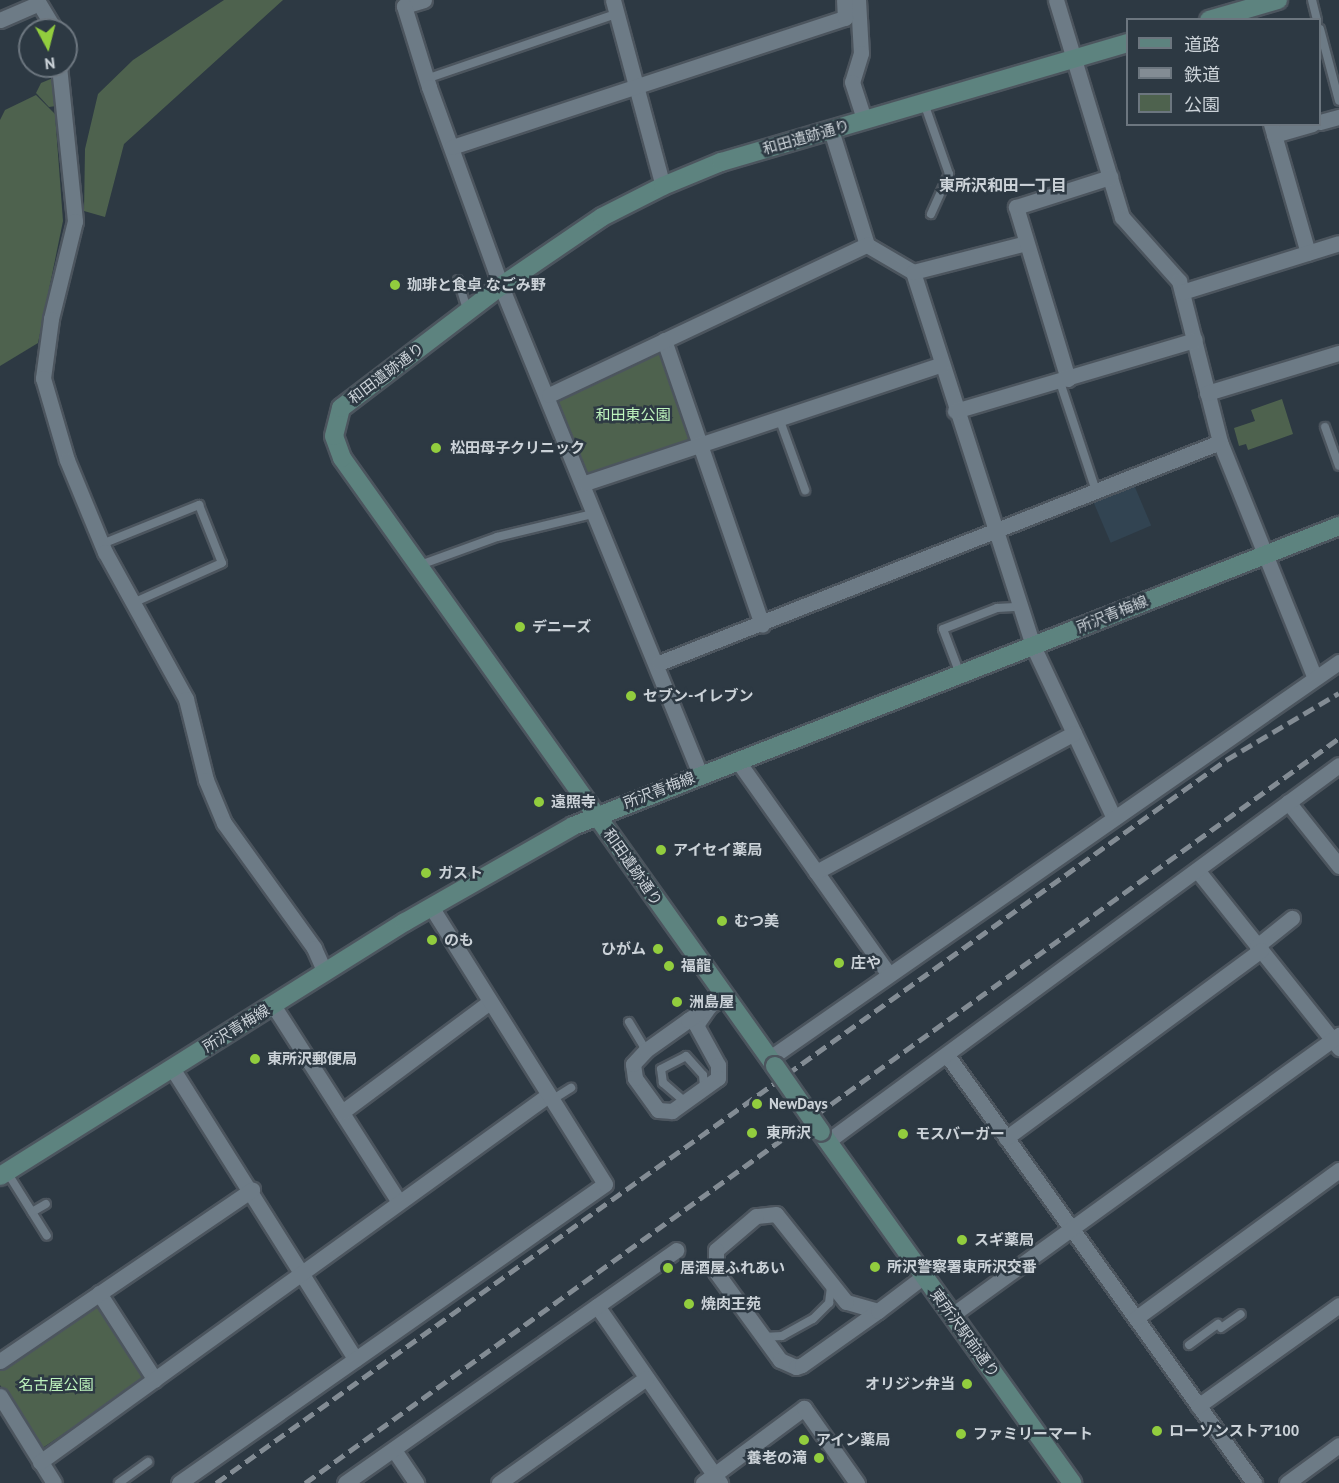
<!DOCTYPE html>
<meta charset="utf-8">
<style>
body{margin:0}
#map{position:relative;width:1339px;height:1483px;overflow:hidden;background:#2d3943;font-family:"PT Sans","Noto Sans JP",sans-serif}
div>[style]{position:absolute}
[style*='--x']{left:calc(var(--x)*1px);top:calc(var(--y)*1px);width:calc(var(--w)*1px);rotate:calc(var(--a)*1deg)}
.built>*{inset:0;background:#324452;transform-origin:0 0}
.green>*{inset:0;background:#4e624e}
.roads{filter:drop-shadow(2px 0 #4c555e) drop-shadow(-2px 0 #4c555e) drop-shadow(0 2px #4c555e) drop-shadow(0 -2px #4c555e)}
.lane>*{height:8px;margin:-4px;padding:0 4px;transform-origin:4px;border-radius:4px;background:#6d7b86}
.street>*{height:15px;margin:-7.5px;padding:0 7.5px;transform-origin:7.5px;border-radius:7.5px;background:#6d7b86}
.secondary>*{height:18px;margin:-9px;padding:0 9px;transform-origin:9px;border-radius:9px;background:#5d837f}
.rail>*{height:4.5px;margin-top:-2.25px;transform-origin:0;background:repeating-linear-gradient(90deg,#838c94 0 12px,transparent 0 18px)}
.bridges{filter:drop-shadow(2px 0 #4c555e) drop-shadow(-2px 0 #4c555e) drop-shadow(0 2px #4c555e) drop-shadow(0 -2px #4c555e)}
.secondary-bridge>*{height:18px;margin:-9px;padding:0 9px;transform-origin:9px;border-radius:9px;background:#5d837f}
.dots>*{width:16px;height:16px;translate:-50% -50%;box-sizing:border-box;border:3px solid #2d3943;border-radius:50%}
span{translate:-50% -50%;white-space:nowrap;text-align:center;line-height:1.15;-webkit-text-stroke:5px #2d3943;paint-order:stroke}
.street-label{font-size:15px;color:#cbd2d8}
.poi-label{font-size:15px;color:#cbd2d8;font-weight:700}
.left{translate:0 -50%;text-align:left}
.right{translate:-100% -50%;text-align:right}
.park-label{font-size:15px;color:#bdf3bd}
.neighbourhood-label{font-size:16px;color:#cbd2d8;font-weight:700}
.legend{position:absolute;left:1126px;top:18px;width:195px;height:108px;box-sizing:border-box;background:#2d3943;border:2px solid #6c767f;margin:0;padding:8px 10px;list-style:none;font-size:18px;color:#cbd2d8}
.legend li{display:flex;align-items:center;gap:12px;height:30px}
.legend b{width:30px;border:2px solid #6c767f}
.north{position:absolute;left:18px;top:18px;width:60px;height:60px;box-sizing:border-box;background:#2d3943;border:2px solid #6c767f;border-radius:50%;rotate:173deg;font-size:16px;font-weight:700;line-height:24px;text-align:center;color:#cbd2d8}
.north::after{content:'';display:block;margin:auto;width:21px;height:27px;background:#92cd3e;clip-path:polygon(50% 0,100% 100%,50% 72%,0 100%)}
</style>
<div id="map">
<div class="built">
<div style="left:1134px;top:485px;width:44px;height:44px;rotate:67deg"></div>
</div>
<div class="green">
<div style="clip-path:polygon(224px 0,283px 0,124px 144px,105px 217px,84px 211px,85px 149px,98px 94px,133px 60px)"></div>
<div style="clip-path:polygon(53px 78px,56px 106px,49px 107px,36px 93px,41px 83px)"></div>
<div style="clip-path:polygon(36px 95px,55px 114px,63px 221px,38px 343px,0 366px,0 120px,5px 110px)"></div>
<div style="clip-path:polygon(662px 350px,697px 443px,589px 478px,557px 398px)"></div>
<div style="clip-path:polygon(1282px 399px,1293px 434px,1248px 450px,1246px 444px,1239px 446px,1234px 428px,1255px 421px,1251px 410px)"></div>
<div style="clip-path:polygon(95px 1302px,102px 1303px,146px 1374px,144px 1380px,41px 1449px,0 1385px,0 1367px)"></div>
</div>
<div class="roads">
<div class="lane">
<div style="--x:1312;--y:0;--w:21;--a:76"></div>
<div style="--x:1320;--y:29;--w:74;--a:75.2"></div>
<div style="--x:426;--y:79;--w:201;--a:-18.9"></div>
<div style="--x:924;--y:103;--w:75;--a:70.6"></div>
<div style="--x:949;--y:174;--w:44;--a:114.2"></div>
<div style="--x:458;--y:280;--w:31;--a:73"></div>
<div style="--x:1060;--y:382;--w:115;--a:71.7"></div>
<div style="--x:779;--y:418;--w:77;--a:70.1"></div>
<div style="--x:1325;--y:427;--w:41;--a:70.3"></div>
<div style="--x:102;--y:544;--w:105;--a:-21.9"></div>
<div style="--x:199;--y:505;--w:62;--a:68.4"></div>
<div style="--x:222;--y:563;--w:98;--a:155.8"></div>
<div style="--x:420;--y:565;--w:82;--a:-20"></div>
<div style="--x:497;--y:537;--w:102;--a:-13.6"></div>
<div style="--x:960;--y:674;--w:48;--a:-110.7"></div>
<div style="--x:943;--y:629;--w:58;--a:-21.3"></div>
<div style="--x:997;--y:608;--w:22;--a:-3"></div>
<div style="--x:629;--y:1022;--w:33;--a:59"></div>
<div style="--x:550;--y:1101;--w:25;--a:-32"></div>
<div style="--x:684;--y:1101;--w:28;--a:-139"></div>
<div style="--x:663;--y:1083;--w:14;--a:-98"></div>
<div style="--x:661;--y:1069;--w:28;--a:-27"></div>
<div style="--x:686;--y:1056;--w:25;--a:48"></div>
<div style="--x:703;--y:1075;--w:12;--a:85"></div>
<div style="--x:7;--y:1172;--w:75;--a:58"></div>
<div style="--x:32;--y:1212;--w:16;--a:-30"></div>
<div style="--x:1221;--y:1328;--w:24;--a:-35"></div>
<div style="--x:763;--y:1337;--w:19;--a:-3"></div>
<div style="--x:782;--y:1336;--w:35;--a:-29"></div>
<div style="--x:813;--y:1319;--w:23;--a:-45"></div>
<div style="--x:829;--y:1303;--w:17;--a:-83"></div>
<div style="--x:1189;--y:1345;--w:36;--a:-36"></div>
<div style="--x:119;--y:1483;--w:36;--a:-36"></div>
</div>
<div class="street">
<div style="--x:37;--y:0;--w:35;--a:59"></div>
<div style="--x:424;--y:0;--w:21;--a:163"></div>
<div style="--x:404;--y:6;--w:85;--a:72.8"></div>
<div style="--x:429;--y:87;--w:212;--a:70.1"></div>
<div style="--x:501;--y:286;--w:527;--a:67.82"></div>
<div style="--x:613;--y:0;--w:193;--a:75"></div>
<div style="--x:858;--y:0;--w:53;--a:86.8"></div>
<div style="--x:861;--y:53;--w:30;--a:107"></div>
<div style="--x:852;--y:82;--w:40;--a:72"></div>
<div style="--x:1056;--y:0;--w:227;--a:73.1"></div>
<div style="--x:1122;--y:217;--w:86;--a:48.3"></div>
<div style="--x:1179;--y:281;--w:166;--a:75.7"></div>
<div style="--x:1220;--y:442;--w:254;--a:68.1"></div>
<div style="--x:0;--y:20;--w:40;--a:-23.4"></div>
<div style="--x:59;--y:66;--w:156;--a:84.1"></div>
<div style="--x:75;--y:221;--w:101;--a:103.8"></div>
<div style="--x:51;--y:319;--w:60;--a:97.7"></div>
<div style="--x:43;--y:378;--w:85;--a:73.7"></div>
<div style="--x:67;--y:460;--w:100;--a:67.6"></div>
<div style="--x:105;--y:552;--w:168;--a:61.1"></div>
<div style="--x:186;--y:699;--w:83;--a:76.1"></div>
<div style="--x:206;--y:780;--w:47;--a:67.3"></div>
<div style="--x:224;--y:823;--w:154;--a:54.2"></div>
<div style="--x:314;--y:948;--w:27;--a:66"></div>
<div style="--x:1320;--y:122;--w:20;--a:-15"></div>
<div style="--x:1271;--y:124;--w:134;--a:74"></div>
<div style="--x:831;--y:130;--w:121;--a:72.6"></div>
<div style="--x:867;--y:245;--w:53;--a:30.4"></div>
<div style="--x:913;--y:272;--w:393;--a:72.2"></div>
<div style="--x:1033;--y:646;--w:190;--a:64.8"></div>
<div style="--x:1274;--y:135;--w:40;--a:-16"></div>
<div style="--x:452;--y:147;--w:414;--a:-18.2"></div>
<div style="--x:845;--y:18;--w:18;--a:-93"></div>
<div style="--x:913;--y:272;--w:117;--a:-14.4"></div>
<div style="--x:1182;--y:292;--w:164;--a:-17.3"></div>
<div style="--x:664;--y:340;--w:301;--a:71"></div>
<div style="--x:1068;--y:379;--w:180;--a:-106.8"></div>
<div style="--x:1016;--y:207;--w:99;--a:-17.7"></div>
<div style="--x:1207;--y:393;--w:138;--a:-16.9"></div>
<div style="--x:549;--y:395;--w:352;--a:-25.3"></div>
<div style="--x:955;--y:411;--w:250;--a:-16.5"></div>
<div style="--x:585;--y:483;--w:376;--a:-18.4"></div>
<div style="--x:659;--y:663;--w:603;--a:-21.5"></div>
<div style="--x:737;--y:760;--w:263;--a:54.7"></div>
<div style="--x:1288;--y:802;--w:82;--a:51.4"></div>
<div style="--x:1197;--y:870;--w:228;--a:51.4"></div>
<div style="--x:816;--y:872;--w:293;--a:-28.3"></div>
<div style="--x:1257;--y:946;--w:45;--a:-38.7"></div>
<div style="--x:273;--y:1005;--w:230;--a:57.4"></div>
<div style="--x:710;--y:1005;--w:24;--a:125"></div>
<div style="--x:696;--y:1025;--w:46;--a:61.2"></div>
<div style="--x:718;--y:1065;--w:13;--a:90"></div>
<div style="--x:718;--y:1078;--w:57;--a:144.3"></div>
<div style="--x:672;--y:1111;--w:14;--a:-176"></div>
<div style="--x:658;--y:1110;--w:39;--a:-126"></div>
<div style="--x:635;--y:1078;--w:14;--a:-98"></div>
<div style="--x:633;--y:1064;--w:19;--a:-47"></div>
<div style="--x:646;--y:1050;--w:52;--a:-35.5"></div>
<div style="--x:688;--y:1020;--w:43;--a:-33.7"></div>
<div style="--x:947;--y:1055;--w:527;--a:54.35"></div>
<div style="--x:770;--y:1058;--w:693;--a:-34.84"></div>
<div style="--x:172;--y:1068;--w:344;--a:57.8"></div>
<div style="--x:342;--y:1112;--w:182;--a:-36.7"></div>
<div style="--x:1006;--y:1138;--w:317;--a:-36.4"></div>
<div style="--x:828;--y:1141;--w:634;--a:-36.35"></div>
<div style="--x:99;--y:1293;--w:103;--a:57.2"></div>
<div style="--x:597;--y:1306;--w:216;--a:55.2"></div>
<div style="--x:878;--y:1311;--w:33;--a:-164"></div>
<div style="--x:846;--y:1302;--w:112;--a:-128.5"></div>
<div style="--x:776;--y:1214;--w:20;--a:174"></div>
<div style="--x:756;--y:1216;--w:52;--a:139.6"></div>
<div style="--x:716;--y:1250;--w:22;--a:90"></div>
<div style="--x:716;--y:1272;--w:109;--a:54"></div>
<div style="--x:780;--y:1360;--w:17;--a:24"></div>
<div style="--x:796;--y:1367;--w:6;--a:-18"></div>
<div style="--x:802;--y:1365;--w:93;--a:-35.4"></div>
<div style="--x:878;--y:1311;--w:58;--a:-37.3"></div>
<div style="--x:952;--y:1315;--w:478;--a:-35.9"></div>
<div style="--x:1136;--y:1318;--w:251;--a:-36.1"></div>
<div style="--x:0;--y:1361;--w:305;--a:-34.2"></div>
<div style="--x:0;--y:1396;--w:102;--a:58.2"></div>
<div style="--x:1198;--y:1406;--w:173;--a:-35.6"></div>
<div style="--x:394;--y:1450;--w:40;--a:56"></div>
<div style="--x:40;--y:1462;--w:625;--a:-35.83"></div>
<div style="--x:179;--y:1483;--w:520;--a:-35.06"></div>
<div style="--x:605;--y:1184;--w:327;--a:-122.1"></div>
<div style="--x:345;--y:1483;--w:405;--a:-35.1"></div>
<div style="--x:499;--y:1483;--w:181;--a:-35.5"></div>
<div style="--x:703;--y:1483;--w:126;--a:-36.6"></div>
<div style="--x:804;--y:1408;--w:92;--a:54.8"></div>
<div style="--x:1287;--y:1483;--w:64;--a:-36.2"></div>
</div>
<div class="secondary">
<div style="--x:1209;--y:20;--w:72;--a:-16.2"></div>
<div style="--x:775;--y:1066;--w:746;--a:-125.46"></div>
<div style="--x:342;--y:458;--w:23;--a:-110"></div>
<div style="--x:334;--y:436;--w:29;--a:-76"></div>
<div style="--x:341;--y:408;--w:201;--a:-37.3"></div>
<div style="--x:501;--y:286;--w:122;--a:-34.3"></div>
<div style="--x:602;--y:217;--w:68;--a:-26.9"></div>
<div style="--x:663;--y:186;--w:63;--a:-22.5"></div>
<div style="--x:721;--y:162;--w:424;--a:-16.3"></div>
<div style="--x:821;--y:1132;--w:432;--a:54.4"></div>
<div style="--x:0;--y:1176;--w:478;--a:-32.1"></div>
<div style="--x:405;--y:922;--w:193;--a:-29.7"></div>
<div style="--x:573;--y:826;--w:823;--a:-21.39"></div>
</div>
</div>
<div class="rail">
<div style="--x:216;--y:1483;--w:1242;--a:-35.6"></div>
<div style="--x:1226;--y:760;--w:131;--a:-30.7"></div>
<div style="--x:305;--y:1483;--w:1274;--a:-35.77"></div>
</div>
<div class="bridges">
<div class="secondary-bridge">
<div style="--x:775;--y:1066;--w:80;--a:55.1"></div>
</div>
</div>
<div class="dots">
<div style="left:395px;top:285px;background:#92cd3e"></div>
<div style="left:436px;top:448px;background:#92cd3e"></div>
<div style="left:520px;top:627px;background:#92cd3e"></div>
<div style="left:631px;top:696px;background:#92cd3e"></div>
<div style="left:539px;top:802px;background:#92cd3e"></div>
<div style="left:661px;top:850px;background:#92cd3e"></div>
<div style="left:426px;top:873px;background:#92cd3e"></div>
<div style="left:722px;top:921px;background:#92cd3e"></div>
<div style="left:432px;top:940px;background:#92cd3e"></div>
<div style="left:658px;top:949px;background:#92cd3e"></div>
<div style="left:839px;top:963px;background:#92cd3e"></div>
<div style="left:669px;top:966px;background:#92cd3e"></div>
<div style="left:677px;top:1002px;background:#92cd3e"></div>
<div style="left:255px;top:1059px;background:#92cd3e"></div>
<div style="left:757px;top:1104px;background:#92cd3e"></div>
<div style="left:752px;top:1133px;background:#92cd3e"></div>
<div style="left:903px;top:1134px;background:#92cd3e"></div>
<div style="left:962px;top:1240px;background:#92cd3e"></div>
<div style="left:875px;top:1267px;background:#92cd3e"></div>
<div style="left:668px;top:1268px;background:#92cd3e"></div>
<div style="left:689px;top:1304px;background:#92cd3e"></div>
<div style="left:967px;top:1384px;background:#92cd3e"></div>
<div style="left:1157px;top:1431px;background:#92cd3e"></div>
<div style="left:961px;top:1434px;background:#92cd3e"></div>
<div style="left:804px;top:1440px;background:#92cd3e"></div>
<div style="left:819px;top:1458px;background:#92cd3e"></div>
</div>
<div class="street-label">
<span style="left:806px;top:137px;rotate:-16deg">和田遺跡通り</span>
<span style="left:386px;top:373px;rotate:-37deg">和田遺跡通り</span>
<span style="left:1112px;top:614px;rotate:-22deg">所沢青梅線</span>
<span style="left:659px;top:790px;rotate:-21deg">所沢青梅線</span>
<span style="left:633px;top:867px;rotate:55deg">和田遺跡通り</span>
<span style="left:236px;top:1028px;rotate:-32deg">所沢青梅線</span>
<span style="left:965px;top:1333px;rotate:54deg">東所沢駅前通り</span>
</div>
<div class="poi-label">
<span class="left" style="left:407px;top:285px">珈琲と食卓 なごみ野</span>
<span class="left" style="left:450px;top:448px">松田母子クリニック</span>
<span class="left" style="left:532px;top:627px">デニーズ</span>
<span class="left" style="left:643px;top:696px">セブン-イレブン</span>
<span class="left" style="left:551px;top:802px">遠照寺</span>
<span class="left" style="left:673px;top:850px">アイセイ薬局</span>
<span class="left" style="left:438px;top:873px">ガスト</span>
<span class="left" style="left:734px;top:921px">むつ美</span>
<span class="left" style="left:444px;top:940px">のも</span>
<span class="right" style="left:646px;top:949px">ひがム</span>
<span class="left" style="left:851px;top:963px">庄や</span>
<span class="left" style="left:681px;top:966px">福龍</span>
<span class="left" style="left:689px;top:1002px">洲島屋</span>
<span class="left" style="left:267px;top:1059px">東所沢郵便局</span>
<span class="left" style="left:769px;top:1104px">NewDays</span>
<span class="left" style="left:766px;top:1133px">東所沢</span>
<span class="left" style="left:915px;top:1134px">モスバーガー</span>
<span class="left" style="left:974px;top:1240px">スギ薬局</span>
<span class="left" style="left:887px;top:1267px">所沢警察署東所沢交番</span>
<span class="left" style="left:680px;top:1268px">居酒屋ふれあい</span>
<span class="left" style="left:701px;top:1304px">焼肉王苑</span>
<span class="right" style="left:955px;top:1384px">オリジン弁当</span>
<span class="left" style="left:1169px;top:1431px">ローソンストア100</span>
<span class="left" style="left:973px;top:1434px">ファミリーマート</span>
<span class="left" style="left:816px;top:1440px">アイン薬局</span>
<span class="right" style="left:807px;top:1458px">養老の滝</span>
</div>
<div class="park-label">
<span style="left:633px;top:415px">和田東公園</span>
<span style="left:56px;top:1385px">名古屋公園</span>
</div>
<div class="neighbourhood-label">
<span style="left:1003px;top:185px">東所沢和田一丁目</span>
</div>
<ul class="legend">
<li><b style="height:8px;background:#5d837f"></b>道路</li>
<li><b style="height:8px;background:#838c94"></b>鉄道</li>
<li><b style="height:16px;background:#4e624e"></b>公園</li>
</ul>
<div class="north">N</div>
</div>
